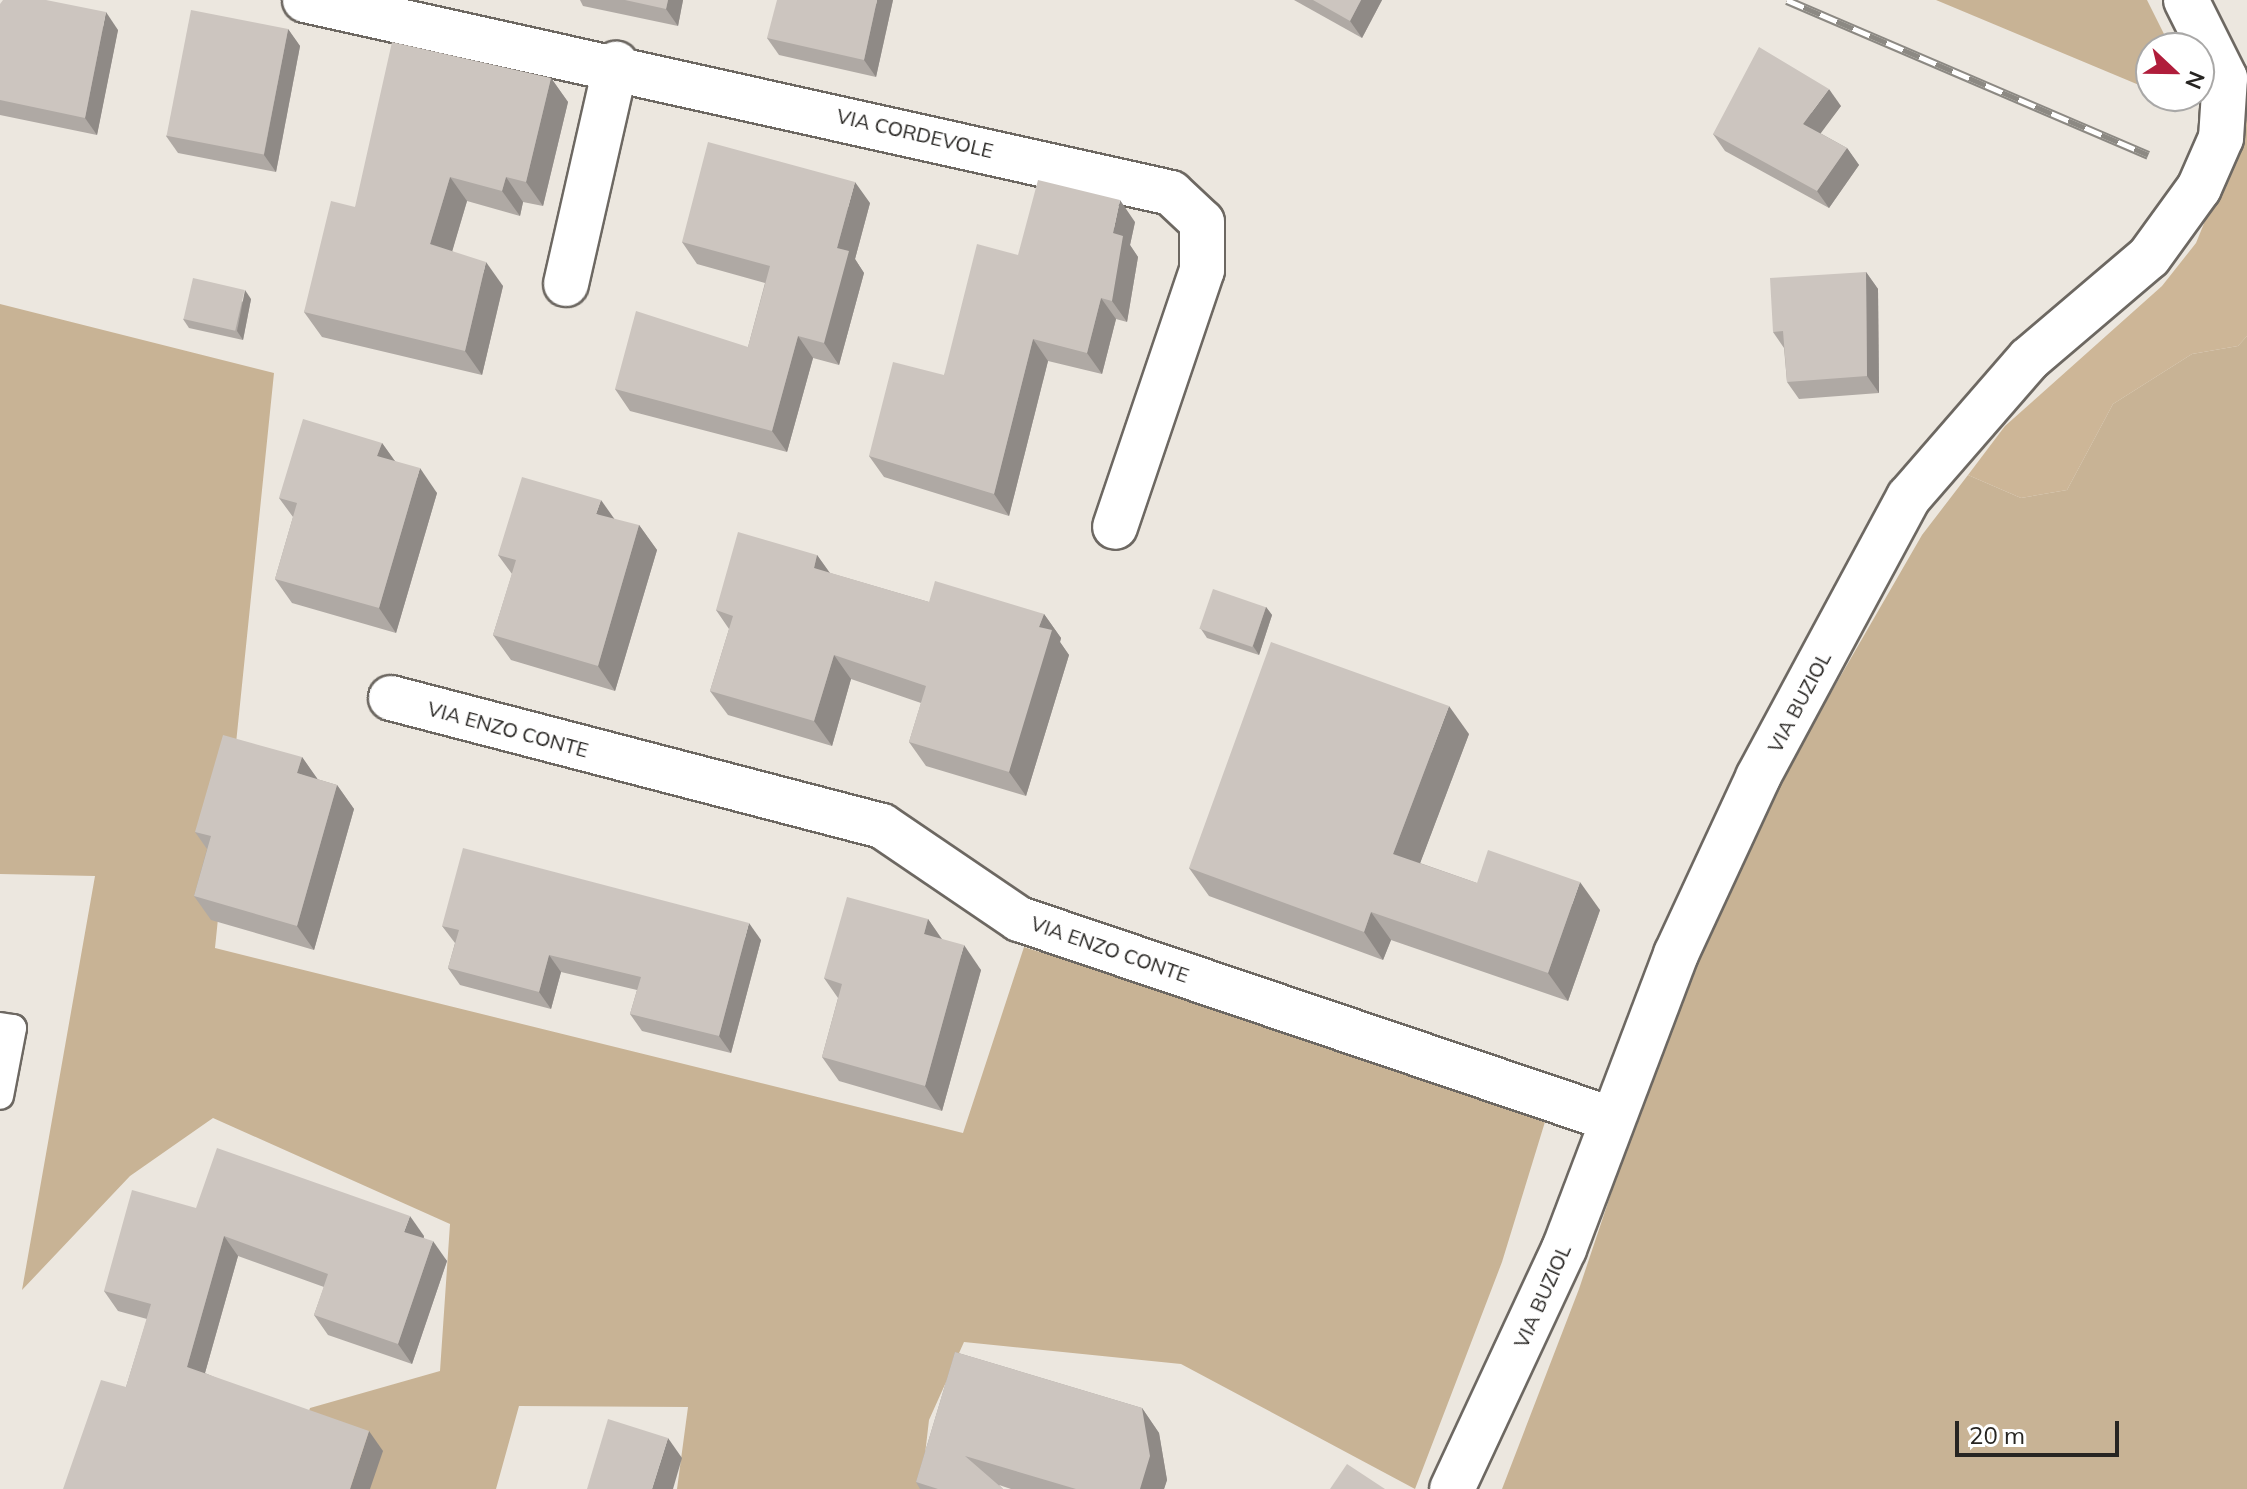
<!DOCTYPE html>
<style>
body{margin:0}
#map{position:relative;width:2247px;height:1489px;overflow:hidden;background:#ece7df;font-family:Mulish,sans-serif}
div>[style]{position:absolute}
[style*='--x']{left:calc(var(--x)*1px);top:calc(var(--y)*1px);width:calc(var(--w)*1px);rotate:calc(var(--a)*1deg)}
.green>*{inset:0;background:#c8b395}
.forest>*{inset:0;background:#cdb697}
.roads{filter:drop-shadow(2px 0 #6d6862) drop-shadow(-2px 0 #6d6862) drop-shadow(0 2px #6d6862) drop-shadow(0 -2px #6d6862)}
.service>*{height:26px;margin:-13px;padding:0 13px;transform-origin:13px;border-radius:13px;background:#fff}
.minor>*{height:44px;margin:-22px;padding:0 22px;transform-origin:22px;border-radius:22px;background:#fff}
.rail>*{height:9px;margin-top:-4.5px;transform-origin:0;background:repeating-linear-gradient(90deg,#fff 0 18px,#8c8983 0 36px);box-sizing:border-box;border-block:2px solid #8c8983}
.wall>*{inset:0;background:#afa9a4}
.shaded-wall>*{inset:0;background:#8f8a86}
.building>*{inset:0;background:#ccc5bf;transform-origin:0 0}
span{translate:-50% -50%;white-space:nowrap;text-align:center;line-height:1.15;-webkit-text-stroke:6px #fff;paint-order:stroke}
.street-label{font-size:20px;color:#272522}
.north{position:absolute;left:2135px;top:32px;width:80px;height:80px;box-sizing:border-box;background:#fff;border:2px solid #a9a8a7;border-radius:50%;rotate:112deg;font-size:22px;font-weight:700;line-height:32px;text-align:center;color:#272522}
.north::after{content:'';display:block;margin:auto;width:28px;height:36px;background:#b01d3b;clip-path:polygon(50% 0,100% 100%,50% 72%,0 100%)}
.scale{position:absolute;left:1955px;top:1421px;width:164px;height:36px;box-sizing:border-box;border:4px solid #272522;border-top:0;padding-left:10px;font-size:24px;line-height:28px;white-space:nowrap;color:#272522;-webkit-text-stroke:6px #fff;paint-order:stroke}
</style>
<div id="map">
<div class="green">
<div style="clip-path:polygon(1936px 0,2147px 0,2171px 48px,2151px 48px,2151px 90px)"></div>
<div style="clip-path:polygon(0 304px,274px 373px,215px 948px,963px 1133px,1024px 947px,1548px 1112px,1502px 1262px,1415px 1489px,1181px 1364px,964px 1342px,929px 1420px,921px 1489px,677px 1489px,688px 1407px,519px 1406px,496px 1489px,281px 1489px,310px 1408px,440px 1371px,450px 1224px,213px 1118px,130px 1176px,22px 1290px,95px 876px,0 874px)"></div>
<div style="clip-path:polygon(2247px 336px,2247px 1489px,1502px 1489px,1579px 1289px,1689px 961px,1754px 826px,1922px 535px,1968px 475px,2021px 498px,2067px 490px,2113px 404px,2192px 354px,2238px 346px)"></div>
</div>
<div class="forest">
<div style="clip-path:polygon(2247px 118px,2247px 336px,2238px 346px,2192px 354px,2113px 404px,2067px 490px,2021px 498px,1968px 475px,2005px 426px,2162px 286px,2196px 243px)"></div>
</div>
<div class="roads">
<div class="service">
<div style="--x:0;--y:1026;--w:13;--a:9"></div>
<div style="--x:13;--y:1028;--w:69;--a:100.8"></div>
</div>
<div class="minor">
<div style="--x:305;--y:0;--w:887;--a:12.56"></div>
<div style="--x:1171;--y:193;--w:42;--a:43.1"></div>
<div style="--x:1202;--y:222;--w:48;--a:90"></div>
<div style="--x:1202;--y:270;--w:271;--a:108.7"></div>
<div style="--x:566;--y:284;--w:226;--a:-77.2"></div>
<div style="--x:391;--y:698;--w:507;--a:14.61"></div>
<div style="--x:882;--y:826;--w:166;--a:34.2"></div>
<div style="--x:1019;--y:919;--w:625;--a:18.67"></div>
<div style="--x:1452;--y:1489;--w:265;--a:-65"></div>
<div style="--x:1564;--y:1249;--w:316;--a:-69.2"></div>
<div style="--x:1676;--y:954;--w:195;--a:-65.1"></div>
<div style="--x:1758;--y:777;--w:318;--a:-61.7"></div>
<div style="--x:1909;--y:497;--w:183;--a:-49"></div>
<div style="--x:2029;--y:359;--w:157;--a:-40.4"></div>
<div style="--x:2149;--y:257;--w:85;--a:-54.1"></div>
<div style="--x:2199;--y:188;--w:55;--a:-66.3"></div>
<div style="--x:2221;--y:138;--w:60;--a:-86.2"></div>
<div style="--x:2225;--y:78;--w:87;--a:-116.6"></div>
</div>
</div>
<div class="rail">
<div style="--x:1787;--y:0;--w:393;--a:23.2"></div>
</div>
<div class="wall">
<div style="clip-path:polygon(580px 0,683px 0,678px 26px,583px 6px)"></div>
<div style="clip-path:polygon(893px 0,876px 77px,779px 55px,767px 38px)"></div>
<div style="clip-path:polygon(1294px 0,1382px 0,1362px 38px)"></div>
<div style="clip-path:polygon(0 4px,118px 30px,97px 135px,0 115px)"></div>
<div style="clip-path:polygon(288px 29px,300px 46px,276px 172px,178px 153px,166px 136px)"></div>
<div style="clip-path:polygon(551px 78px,568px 102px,543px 206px,523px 202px,520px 216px,467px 201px,452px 251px,503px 286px,482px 375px,322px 337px,304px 312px,355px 207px)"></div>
<div style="clip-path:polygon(1841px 106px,1820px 133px,1847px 148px,1859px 165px,1829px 208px,1725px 151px,1713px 134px)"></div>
<div style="clip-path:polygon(870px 203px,855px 259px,864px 273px,839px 365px,813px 358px,787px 452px,630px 411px,615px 389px,748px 347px,765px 283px,697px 264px,682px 242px)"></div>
<div style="clip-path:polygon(1135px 222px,1130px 245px,1138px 257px,1127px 322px,1116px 319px,1102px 374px,1048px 361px,1009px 516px,884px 477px,869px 456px,944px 375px,1018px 255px)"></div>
<div style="clip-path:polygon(1866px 272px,1878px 289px,1879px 393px,1799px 399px,1787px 382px,1784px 348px,1773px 332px)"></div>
<div style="clip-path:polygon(251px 299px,243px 340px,189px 328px,183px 319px)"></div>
<div style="clip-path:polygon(382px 443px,395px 461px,437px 493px,396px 633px,292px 603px,275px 579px,293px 517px,279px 498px)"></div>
<div style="clip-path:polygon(639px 525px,657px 550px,615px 691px,511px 660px,493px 635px,512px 574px,498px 555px)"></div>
<div style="clip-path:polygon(817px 555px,830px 573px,929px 602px,1044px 614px,1061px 638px,1060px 642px,1069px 655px,1026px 796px,926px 766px,909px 742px,921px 703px,851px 679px,832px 746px,728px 715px,710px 691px,729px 629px,716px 610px)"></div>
<div style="clip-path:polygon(1266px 607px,1272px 615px,1259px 655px,1207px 638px,1201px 629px)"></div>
<div style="clip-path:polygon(1469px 734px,1420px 863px,1477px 883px,1600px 910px,1568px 1001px,1391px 940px,1383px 960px,1209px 896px,1189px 868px)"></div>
<div style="clip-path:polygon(302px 757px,317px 779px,337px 785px,354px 809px,314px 950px,211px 920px,194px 896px,207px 849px,195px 832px)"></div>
<div style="clip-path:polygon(928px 919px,942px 939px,981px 970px,942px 1111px,839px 1081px,822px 1057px,838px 998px,824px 978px)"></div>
<div style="clip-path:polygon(442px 926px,761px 940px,731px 1053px,642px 1031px,630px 1014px,637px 990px,561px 972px,551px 1009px,460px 985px,448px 968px,455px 943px)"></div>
<div style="clip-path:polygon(196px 1208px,424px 1236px,424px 1238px,447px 1261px,412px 1364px,328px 1335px,314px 1315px,324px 1287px,238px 1256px,205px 1373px,383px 1451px,126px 1387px,147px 1319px,118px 1311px,104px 1291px)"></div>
<div style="clip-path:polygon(955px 1352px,1142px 1408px,1159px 1433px,1167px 1480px,1164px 1489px,1011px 1489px,999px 1485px,1003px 1489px,920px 1489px,916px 1482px)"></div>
</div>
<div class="shaded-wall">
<div style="clip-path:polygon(668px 0,683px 0,678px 26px,666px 9px)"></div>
<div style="clip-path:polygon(877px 0,893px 0,876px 77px,864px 60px)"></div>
<div style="clip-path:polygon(1361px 0,1382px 0,1362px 38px,1350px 21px)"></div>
<div style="clip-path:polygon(106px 12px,118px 30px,97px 135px,85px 118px)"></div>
<div style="clip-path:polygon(288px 29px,300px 46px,276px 172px,264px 155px)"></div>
<div style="clip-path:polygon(551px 78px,568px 102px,543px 206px,526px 182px)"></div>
<div style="clip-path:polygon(1829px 89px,1841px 106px,1815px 141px,1803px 124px)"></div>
<div style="clip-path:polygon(1847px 148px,1859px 165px,1829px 208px,1817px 191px)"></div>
<div style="clip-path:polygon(450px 177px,467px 201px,447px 269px,430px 244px)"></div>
<div style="clip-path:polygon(506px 177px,523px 202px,520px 216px,502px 191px)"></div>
<div style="clip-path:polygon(855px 182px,870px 203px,855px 259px,864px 273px,839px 365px,824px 343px,837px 248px)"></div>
<div style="clip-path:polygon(1120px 200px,1135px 222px,1130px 245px,1138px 257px,1127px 322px,1112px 301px,1113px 233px)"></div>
<div style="clip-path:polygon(486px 262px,503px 286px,482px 375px,465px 351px)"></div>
<div style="clip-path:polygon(1866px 272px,1878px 289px,1879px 393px,1867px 376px)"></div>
<div style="clip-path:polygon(245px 290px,251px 299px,243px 340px,237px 331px)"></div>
<div style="clip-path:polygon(1101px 298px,1116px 319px,1102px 374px,1087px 353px)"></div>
<div style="clip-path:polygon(798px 336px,813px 358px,787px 452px,772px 431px)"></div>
<div style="clip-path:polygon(1033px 339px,1048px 361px,1009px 516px,994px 494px)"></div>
<div style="clip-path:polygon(382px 443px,399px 467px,377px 456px)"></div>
<div style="clip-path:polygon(420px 468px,437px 493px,396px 633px,379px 608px)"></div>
<div style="clip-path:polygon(601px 500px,618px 524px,596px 514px)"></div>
<div style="clip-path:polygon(639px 525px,657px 550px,615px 691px,598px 666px)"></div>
<div style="clip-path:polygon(817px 555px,834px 579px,814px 568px)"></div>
<div style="clip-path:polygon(1266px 607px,1272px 615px,1259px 655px,1253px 646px)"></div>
<div style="clip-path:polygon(1044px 614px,1061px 638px,1060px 642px,1069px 655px,1026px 796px,1009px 772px,1039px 627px)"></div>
<div style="clip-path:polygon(834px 655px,851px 679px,832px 746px,814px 721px)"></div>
<div style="clip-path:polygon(1449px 706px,1469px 734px,1413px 882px,1393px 854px)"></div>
<div style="clip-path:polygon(302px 757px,319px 781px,297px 773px)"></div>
<div style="clip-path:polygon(337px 785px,354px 809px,314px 950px,297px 926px)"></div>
<div style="clip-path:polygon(1580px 882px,1600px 910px,1568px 1001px,1548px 973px)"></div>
<div style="clip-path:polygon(1371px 912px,1391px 940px,1383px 960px,1364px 932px)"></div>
<div style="clip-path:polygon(928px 919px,945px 944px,924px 934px)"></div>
<div style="clip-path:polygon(749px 923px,761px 940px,731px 1053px,719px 1036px)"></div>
<div style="clip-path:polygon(964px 945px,981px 970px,942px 1111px,925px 1086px)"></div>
<div style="clip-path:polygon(549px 955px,561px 972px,551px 1009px,539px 992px)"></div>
<div style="clip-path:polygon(410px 1216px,424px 1236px,418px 1252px,404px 1232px)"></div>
<div style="clip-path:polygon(224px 1236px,238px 1256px,201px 1387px,187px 1367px)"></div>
<div style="clip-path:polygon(433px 1241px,447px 1261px,412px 1364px,398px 1344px)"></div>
<div style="clip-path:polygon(1142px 1408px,1159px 1433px,1167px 1480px,1164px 1489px,1140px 1489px)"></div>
<div style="clip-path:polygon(369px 1431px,383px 1451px,370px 1489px,350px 1489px)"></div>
<div style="clip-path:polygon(668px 1438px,682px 1458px,673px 1489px,652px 1489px)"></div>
</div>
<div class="building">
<div style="clip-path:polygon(3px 0,46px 0,106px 12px,85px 118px,0 100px,0 4px)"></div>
<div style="clip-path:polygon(625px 0,668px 0,666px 9px)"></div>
<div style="clip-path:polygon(777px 0,877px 0,864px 60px,767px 38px)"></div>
<div style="clip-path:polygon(1313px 0,1361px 0,1350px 21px)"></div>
<div style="left:191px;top:10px;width:99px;height:128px;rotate:11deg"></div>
<div style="clip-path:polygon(392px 42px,551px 78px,526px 182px,506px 177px,502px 191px,450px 177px,430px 244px,486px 262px,465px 351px,304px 312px,331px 201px,355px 207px)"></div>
<div style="clip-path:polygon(1759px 47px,1829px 89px,1803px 124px,1847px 148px,1817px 191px,1713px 134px)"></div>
<div style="clip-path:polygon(708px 142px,855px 182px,837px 248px,849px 251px,824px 343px,798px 336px,772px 431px,615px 389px,636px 311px,748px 347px,770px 266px,682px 242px)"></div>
<div style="clip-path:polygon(1038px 180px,1120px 200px,1113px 233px,1123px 236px,1112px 301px,1101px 298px,1087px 353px,1033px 339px,994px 494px,869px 456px,893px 362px,944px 375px,977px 244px,1018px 255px)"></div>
<div style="clip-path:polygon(1866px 272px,1867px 376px,1787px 382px,1783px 331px,1773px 332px,1770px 278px)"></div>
<div style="left:193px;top:278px;width:53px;height:42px;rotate:13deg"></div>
<div style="clip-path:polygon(303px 419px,382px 443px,377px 456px,420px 468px,379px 608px,275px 579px,297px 503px,279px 498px)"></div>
<div style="clip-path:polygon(522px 477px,601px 500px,596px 514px,639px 525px,598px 666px,493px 635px,516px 560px,498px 555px)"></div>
<div style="clip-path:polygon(738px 532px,817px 555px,814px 568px,929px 602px,935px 581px,1044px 614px,1039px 627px,1052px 630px,1009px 772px,909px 742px,926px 686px,834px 655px,814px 721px,710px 691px,733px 616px,716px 610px)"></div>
<div style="left:1213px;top:589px;width:56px;height:42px;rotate:19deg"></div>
<div style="clip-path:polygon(1271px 642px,1449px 706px,1393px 854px,1477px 883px,1488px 850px,1580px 882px,1548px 973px,1371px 912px,1364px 932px,1189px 868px)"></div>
<div style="clip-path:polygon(223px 735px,302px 757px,297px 773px,337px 785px,297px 926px,194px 896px,211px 836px,195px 832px)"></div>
<div style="clip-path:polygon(463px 848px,749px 923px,719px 1036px,630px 1014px,641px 977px,549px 955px,539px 992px,448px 968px,459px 930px,442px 926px)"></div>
<div style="clip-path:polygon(847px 897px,928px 919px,924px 934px,964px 945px,925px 1086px,822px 1057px,842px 984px,824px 978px)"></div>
<div style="clip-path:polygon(217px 1148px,410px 1216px,404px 1232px,433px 1241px,398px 1344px,314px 1315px,328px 1274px,224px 1236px,187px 1367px,369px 1431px,350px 1489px,63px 1489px,101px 1380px,126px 1387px,151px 1304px,104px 1291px,132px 1190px,196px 1208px)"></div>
<div style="clip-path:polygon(955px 1352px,1142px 1408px,1150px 1456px,1140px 1489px,1076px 1489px,965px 1456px,1003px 1489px,938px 1489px,916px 1482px)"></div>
<div style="clip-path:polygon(608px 1419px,668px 1438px,652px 1489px,587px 1489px)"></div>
<div style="clip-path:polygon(1347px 1464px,1385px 1489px,1330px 1489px)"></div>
</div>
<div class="street-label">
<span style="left:915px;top:133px;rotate:13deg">VIA CORDEVOLE</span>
<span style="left:1799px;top:702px;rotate:-62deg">VIA BUZIOL</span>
<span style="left:508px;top:729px;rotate:15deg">VIA ENZO CONTE</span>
<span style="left:1110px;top:949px;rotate:19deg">VIA ENZO CONTE</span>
<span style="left:1542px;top:1296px;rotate:-66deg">VIA BUZIOL</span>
</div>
<div class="north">N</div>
<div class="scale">20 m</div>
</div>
